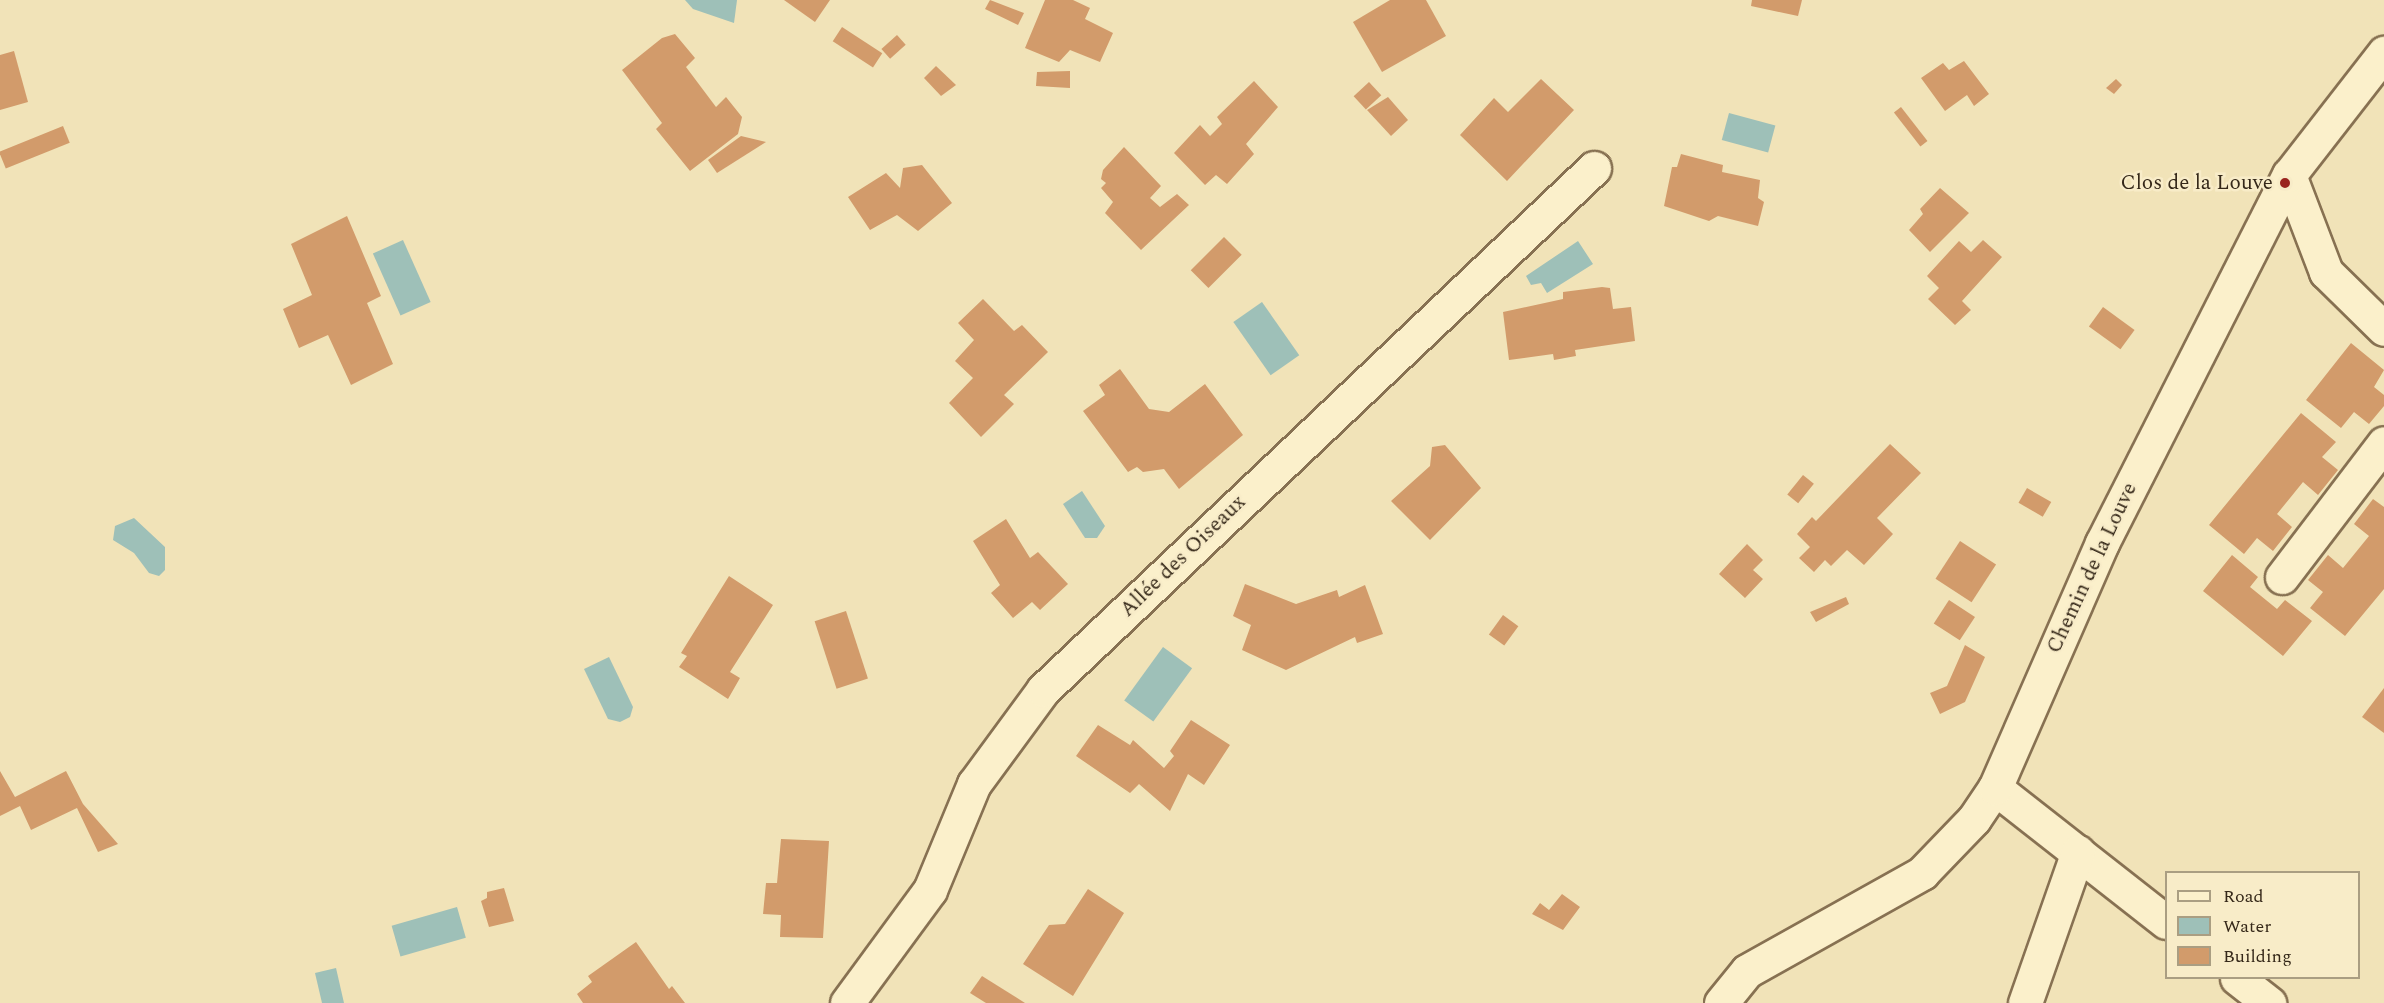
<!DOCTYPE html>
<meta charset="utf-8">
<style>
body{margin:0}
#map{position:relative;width:2384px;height:1003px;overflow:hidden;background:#f1e3b8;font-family:Spectral,serif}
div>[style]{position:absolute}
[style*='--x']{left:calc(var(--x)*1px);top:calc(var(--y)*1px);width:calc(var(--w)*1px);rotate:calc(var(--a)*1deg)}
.water>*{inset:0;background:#9ec0b8;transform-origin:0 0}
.building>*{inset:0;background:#d29b6b;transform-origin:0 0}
.roads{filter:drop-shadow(2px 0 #877152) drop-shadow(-2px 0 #877152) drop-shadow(0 2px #877152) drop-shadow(0 -2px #877152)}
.minor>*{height:33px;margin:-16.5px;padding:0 16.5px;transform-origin:16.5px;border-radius:16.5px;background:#fbf0cb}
.dots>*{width:16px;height:16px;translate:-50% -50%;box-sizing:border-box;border:3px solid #f8ecc8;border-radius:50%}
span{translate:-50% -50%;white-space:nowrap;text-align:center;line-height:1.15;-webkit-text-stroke:5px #f8ecc8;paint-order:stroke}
.poi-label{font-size:21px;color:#352819}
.right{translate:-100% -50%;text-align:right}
.street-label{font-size:21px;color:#352819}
.legend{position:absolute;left:2165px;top:871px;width:195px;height:108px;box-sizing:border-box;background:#f8ecc8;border:2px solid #aa9e82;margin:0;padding:8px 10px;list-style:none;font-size:18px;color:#352819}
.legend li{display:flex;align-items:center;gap:12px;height:30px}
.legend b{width:30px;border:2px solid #aa9e82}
</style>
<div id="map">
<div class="water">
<div style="clip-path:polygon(685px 0,737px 0,734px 23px,693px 9px)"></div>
<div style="left:1729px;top:113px;width:48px;height:28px;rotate:15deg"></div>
<div style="left:403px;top:240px;width:68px;height:33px;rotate:66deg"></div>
<div style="clip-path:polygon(1578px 241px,1593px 264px,1547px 293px,1541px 283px,1531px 285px,1526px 276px)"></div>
<div style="left:1262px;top:302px;width:65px;height:35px;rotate:55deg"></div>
<div style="clip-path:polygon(1082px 491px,1105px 526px,1097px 538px,1085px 538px,1063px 504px)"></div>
<div style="clip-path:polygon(134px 518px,165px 547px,165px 570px,159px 576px,149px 573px,134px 553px,113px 540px,115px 526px)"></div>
<div style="left:1163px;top:647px;width:36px;height:66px;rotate:36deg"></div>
<div style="clip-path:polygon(609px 657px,633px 707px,630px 717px,620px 722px,608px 719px,584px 669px)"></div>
<div style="left:457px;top:907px;width:32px;height:68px;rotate:74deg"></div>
<div style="clip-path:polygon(336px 968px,344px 1003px,322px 1003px,315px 973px)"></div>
</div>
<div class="building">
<div style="clip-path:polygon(784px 0,830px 0,815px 22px)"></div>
<div style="clip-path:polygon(990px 0,1024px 13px,1018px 25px,985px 9px)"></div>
<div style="clip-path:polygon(1045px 0,1073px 0,1090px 8px,1085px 19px,1113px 33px,1100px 62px,1070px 50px,1059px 62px,1025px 48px)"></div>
<div style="clip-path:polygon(1390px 0,1426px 0,1446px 36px,1382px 72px,1353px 22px)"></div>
<div style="clip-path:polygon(1752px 0,1802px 0,1798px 16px,1751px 6px)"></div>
<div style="left:842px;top:27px;width:48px;height:17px;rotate:33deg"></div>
<div style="clip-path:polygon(675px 34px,695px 58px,686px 67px,716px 107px,726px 97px,742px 117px,738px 134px,690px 171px,656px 129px,662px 123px,622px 70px,662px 38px)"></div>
<div style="left:897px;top:35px;width:13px;height:21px;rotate:48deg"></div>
<div style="clip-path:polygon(14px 51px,28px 102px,0 110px,0 55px)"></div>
<div style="clip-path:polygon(1964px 61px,1989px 94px,1974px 106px,1967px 95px,1945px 111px,1921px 78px,1943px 63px,1949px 70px)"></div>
<div style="clip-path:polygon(936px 66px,956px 85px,941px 96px,924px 78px)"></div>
<div style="clip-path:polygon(1070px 71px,1070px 88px,1036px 86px,1037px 72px)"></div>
<div style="clip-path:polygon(1541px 79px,1574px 110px,1507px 181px,1460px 135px,1494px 98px,1508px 112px)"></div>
<div style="clip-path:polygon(2116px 79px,2122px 85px,2114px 94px,2106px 88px)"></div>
<div style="clip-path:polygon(1254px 81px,1278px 107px,1246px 144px,1254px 154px,1227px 184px,1216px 175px,1205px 185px,1174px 153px,1200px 125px,1210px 136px,1222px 124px,1217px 117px)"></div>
<div style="left:1369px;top:82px;width:18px;height:21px;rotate:47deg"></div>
<div style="clip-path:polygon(1388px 97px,1408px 120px,1391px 136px,1367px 110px)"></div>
<div style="left:1901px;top:107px;width:43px;height:9px;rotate:52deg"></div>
<div style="left:63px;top:126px;width:18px;height:69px;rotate:68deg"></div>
<div style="clip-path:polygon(741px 136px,766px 142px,717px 173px,708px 160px)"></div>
<div style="clip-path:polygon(1124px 147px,1161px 186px,1150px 198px,1160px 207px,1177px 194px,1189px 205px,1141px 250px,1105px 213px,1113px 202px,1101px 188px,1106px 183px,1101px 179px,1103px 170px)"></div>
<div style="clip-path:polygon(1681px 154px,1723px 165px,1722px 172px,1760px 180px,1758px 198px,1764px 202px,1758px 226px,1718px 216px,1709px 221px,1664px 206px,1672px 167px,1677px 167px)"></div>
<div style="clip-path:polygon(922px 165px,952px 203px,918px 231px,897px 215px,870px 230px,848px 197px,886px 173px,900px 188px,903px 168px)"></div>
<div style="clip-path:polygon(1940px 188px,1969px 213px,1930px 252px,1909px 230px,1923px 214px,1920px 209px)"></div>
<div style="clip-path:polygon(347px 216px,381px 296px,367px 303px,393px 364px,351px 385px,328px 335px,299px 348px,283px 309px,312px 295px,291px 244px)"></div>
<div style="left:1224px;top:237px;width:25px;height:47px;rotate:45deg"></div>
<div style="clip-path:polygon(1983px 240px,2002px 257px,1962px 301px,1971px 310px,1955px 325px,1928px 299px,1939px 288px,1927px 276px,1959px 241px,1971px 252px)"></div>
<div style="clip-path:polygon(1602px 287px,1610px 288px,1613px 309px,1631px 307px,1635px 341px,1575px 350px,1576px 356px,1554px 360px,1553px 354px,1509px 360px,1503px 312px,1563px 299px,1563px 292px)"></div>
<div style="clip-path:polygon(983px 299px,1014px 331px,1022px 325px,1048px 352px,1004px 395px,1014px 404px,981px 437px,949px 403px,973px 378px,955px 361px,974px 340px,958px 323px)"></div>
<div style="left:2103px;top:307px;width:39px;height:24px;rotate:36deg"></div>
<div style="clip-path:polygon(2351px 343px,2384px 370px,2374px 387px,2384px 395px,2384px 406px,2369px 424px,2354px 412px,2341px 428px,2306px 400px)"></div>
<div style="clip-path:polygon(1120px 369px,1149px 409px,1169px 412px,1205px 384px,1243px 435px,1179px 489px,1164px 469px,1143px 472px,1137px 467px,1128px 472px,1083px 411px,1105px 395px,1099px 385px)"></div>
<div style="clip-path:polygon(2301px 413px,2336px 442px,2322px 457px,2338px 470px,2318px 495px,2303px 482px,2277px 514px,2292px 527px,2273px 551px,2257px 538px,2244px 554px,2209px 525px)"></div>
<div style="clip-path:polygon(1890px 444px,1921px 473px,1877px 518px,1893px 534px,1864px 565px,1847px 550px,1831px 566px,1825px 560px,1814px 572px,1799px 558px,1810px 547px,1797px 534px,1812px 517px,1816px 521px)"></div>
<div style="clip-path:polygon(1445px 445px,1481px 488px,1430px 540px,1391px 501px,1430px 466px,1432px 447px)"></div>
<div style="left:1803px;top:475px;width:14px;height:25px;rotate:39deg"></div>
<div style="left:2027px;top:488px;width:28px;height:17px;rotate:30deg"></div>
<div style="clip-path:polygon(2373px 499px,2384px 507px,2384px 589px,2345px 636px,2310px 608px,2323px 592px,2308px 580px,2328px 555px,2343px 568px,2369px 536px,2354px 524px)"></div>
<div style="clip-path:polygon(1006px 519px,1030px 558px,1038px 552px,1068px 584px,1040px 610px,1032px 602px,1013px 618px,991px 593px,1000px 585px,973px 541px)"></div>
<div style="left:1960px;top:541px;width:43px;height:45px;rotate:33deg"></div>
<div style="clip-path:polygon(1747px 544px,1763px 560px,1753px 570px,1763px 579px,1745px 598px,1719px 574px)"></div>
<div style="clip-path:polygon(2232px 555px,2258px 577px,2250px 587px,2277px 609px,2285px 600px,2312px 621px,2283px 656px,2203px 591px)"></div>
<div style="clip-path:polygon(729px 576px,773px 605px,730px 672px,740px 678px,728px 699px,679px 667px,687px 656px,681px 653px)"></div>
<div style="clip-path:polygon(1245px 584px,1296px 604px,1337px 590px,1339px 597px,1365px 585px,1383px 634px,1357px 643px,1355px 637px,1286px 670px,1242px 650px,1251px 625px,1233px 616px)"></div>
<div style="clip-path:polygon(1846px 597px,1849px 604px,1816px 622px,1810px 612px)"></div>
<div style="left:1949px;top:600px;width:31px;height:28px;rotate:33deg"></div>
<div style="left:846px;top:611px;width:71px;height:33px;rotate:72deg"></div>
<div style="left:1503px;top:615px;width:19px;height:24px;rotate:36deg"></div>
<div style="clip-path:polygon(1965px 645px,1985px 657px,1965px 702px,1940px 714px,1930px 693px,1947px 686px)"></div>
<div style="clip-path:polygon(2384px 688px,2384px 733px,2362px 717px)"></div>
<div style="clip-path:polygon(1191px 720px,1230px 745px,1204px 785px,1188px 774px,1170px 811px,1139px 784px,1130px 793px,1076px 756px,1098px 725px,1130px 745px,1133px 740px,1164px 768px,1174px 756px,1170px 751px)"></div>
<div style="clip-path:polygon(0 771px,15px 797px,66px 771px,83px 804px,118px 844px,98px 852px,77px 808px,31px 830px,20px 806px,0 816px)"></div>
<div style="clip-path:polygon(781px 839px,829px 841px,823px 938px,780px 937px,781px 915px,763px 914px,766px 883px,777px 883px)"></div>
<div style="clip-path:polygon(504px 888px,514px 921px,489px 927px,481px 901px,487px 898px,487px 892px)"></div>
<div style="clip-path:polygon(1088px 889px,1124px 913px,1073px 996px,1023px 964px,1049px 925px,1065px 924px)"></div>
<div style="clip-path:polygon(1562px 894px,1580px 907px,1563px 930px,1532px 914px,1540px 903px,1549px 910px)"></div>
<div style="clip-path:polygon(636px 942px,669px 989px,672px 986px,685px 1003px,583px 1003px,577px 994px,592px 982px,588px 976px)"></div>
<div style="clip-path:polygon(982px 976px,1025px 1003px,986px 1003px,970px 993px)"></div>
</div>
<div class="roads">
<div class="minor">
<div style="--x:2289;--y:175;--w:104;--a:69.1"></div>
<div style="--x:2326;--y:272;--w:81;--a:44.5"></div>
<div style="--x:2282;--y:577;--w:168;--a:-52.7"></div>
<div style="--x:1995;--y:788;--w:217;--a:38.1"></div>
<div style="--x:2237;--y:978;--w:41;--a:38"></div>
<div style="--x:847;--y:1003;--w:140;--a:-53.7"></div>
<div style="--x:930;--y:890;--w:115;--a:-67.5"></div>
<div style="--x:974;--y:784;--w:117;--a:-53.7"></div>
<div style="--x:1043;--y:690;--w:759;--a:-43.45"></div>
<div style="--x:1721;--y:1003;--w:41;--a:-50.9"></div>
<div style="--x:1747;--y:971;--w:201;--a:-29.2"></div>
<div style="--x:1922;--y:873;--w:75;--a:-46.1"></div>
<div style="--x:1974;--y:819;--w:37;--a:-56"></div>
<div style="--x:1995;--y:788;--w:267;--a:-66.4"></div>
<div style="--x:2102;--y:543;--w:413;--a:-63.1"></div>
<div style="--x:2289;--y:175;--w:155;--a:-52.1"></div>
<div style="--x:2025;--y:1003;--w:160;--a:-70.7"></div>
</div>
</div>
<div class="dots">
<div style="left:2285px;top:183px;background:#9a241e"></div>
</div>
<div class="poi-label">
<span class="right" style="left:2273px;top:183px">Clos de la Louve</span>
</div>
<div class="street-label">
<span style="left:1183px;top:556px;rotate:-44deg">Allée des Oiseaux</span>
<span style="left:2092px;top:568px;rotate:-65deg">Chemin de la Louve</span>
</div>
<ul class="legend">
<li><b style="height:8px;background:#fbf0cb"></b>Road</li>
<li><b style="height:16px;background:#9ec0b8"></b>Water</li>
<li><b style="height:16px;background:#d29b6b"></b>Building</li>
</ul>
</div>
